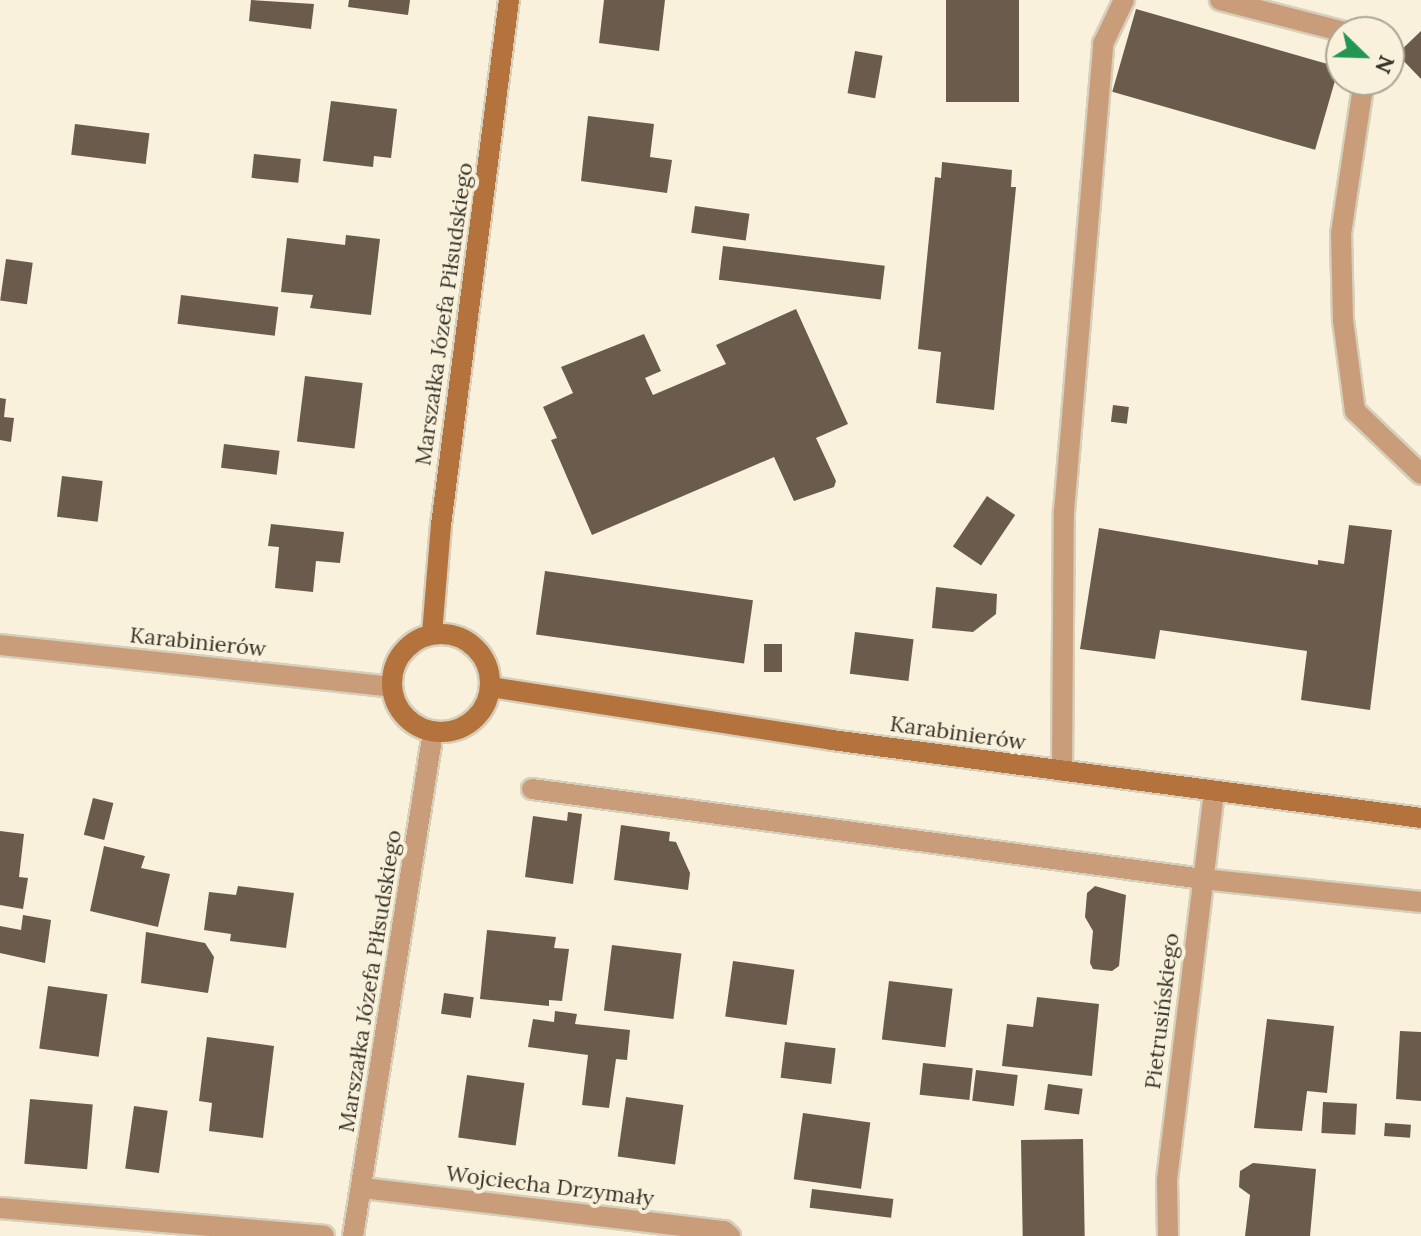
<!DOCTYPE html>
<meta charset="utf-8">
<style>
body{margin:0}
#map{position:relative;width:1421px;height:1236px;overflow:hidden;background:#f9f1db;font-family:Lora,serif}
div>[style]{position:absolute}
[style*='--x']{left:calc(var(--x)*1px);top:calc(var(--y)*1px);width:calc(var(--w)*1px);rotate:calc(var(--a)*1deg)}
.building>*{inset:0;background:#6a5b4d;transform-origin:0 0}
.roads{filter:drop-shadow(2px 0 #d6cfbb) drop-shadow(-2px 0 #d6cfbb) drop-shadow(0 2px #d6cfbb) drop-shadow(0 -2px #d6cfbb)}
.service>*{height:20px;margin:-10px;padding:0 10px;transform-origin:10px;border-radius:10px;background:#ca9d7a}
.minor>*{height:20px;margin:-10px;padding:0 10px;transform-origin:10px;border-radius:10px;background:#ca9d7a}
.secondary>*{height:20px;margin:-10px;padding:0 10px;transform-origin:10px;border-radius:10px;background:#b4723c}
.secondary>.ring{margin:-10px;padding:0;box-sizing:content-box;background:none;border:20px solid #b4723c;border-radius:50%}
span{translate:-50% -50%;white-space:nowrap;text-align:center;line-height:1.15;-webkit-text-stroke:8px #f9f1db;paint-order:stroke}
.street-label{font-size:22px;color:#36332b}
.north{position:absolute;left:1325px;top:16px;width:80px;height:80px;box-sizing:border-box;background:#f9f1db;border:2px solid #aba595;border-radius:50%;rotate:113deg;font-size:22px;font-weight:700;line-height:32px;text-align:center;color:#36332b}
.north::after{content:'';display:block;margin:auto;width:28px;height:36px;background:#239752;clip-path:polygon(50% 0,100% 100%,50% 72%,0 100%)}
</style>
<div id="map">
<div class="building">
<div style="clip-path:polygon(251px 0,314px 4px,311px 29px,249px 21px)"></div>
<div style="clip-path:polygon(349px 0,410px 0,408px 15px,348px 7px)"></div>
<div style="clip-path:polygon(604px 0,665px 0,659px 51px,599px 43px)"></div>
<div style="left:946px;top:0;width:73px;height:102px"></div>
<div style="left:1136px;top:9px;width:211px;height:86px;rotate:16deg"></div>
<div style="clip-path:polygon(1421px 31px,1421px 79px,1397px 54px)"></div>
<div style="left:855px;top:51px;width:28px;height:43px;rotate:10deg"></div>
<div style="clip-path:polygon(331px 101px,397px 109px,391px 158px,374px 156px,373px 167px,323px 161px)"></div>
<div style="clip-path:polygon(588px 116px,654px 124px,650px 157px,672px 160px,667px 193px,581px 181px)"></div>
<div style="left:75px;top:124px;width:75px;height:31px;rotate:7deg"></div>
<div style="left:254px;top:154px;width:47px;height:24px;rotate:6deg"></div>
<div style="clip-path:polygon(942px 162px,1012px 170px,1011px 187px,1016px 187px,994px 410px,936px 403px,941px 352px,918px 349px,935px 177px,941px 178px)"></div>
<div style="left:695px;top:206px;width:55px;height:27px;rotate:8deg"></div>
<div style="clip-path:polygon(346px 235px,380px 239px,371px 315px,310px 308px,313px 295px,281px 292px,287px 238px,345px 245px)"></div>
<div style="left:723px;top:246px;width:163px;height:34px;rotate:7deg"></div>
<div style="left:6px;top:259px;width:27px;height:42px;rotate:8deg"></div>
<div style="left:181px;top:295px;width:98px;height:29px;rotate:7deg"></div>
<div style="clip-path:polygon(796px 309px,848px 424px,816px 438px,836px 481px,834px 487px,794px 501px,774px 457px,592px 535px,551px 440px,557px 438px,543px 407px,573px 393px,561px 367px,644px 334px,661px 371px,645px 378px,653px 395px,726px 364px,716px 345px)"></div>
<div style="left:305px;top:376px;width:58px;height:66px;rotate:7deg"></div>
<div style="clip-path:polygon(0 398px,6px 399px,4px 417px,14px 418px,11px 442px,0 440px)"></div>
<div style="left:1113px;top:405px;width:16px;height:17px;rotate:7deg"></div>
<div style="left:224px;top:444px;width:56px;height:24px;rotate:7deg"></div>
<div style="left:62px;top:476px;width:41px;height:41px;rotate:7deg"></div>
<div style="left:987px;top:496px;width:34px;height:61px;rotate:34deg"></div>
<div style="clip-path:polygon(271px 524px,344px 532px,340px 563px,316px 561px,313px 592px,275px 588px,279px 547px,268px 546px)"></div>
<div style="clip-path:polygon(1349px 525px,1392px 530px,1370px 710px,1301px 700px,1307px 651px,1160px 630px,1155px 659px,1080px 649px,1099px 528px,1318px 565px,1318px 560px,1344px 564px)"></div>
<div style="left:545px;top:571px;width:210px;height:64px;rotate:8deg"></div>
<div style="clip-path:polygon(936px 587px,997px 594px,996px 614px,973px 632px,932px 628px)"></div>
<div style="left:855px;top:632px;width:59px;height:42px;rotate:7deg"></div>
<div style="left:764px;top:644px;width:18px;height:28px"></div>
<div style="left:93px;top:798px;width:21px;height:38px;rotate:14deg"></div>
<div style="clip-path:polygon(568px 812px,582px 814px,573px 884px,525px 877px,533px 816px,567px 821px)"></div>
<div style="clip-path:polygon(621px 825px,670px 832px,669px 841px,676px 842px,690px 873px,688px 890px,614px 880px)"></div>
<div style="clip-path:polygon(0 831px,24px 834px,19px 877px,28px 878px,23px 909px,0 905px)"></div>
<div style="clip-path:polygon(104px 846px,145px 856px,141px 868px,170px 874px,158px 927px,90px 911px)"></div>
<div style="clip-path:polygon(238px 886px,294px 893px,286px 948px,230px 941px,231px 934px,204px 930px,209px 892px,236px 895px)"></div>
<div style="clip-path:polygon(1095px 886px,1126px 895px,1119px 966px,1112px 971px,1093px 969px,1090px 963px,1093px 931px,1085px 917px,1087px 893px)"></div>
<div style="clip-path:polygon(23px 915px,51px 920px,45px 963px,0 953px,0 926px,21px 930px)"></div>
<div style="clip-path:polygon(487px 930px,556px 937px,554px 948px,569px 949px,562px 1001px,549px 1000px,549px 1006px,480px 999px)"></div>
<div style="clip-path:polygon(146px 932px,205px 943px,214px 957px,208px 993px,141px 983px)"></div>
<div style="left:612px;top:945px;width:70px;height:66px;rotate:7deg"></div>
<div style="left:733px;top:961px;width:62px;height:56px;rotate:8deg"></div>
<div style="left:889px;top:981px;width:64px;height:59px;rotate:7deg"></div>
<div style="left:48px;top:986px;width:60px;height:63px;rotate:8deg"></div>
<div style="left:444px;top:993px;width:30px;height:21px;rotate:8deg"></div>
<div style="clip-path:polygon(1037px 997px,1099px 1004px,1092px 1076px,1002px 1066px,1007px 1024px,1033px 1027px)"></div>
<div style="clip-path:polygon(555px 1011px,577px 1014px,575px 1024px,630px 1030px,627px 1060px,616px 1059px,609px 1108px,582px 1105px,588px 1055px,528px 1047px,533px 1019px,554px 1022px)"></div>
<div style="clip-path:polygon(1267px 1019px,1334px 1026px,1327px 1093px,1307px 1091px,1302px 1131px,1254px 1128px)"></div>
<div style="clip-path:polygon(1400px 1031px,1421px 1032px,1421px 1101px,1396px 1099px)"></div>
<div style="clip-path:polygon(207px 1037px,274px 1046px,263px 1138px,209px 1131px,212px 1103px,199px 1101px)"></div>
<div style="left:785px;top:1042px;width:51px;height:36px;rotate:7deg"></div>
<div style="left:923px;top:1063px;width:50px;height:32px;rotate:6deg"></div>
<div style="left:976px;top:1070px;width:42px;height:31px;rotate:7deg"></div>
<div style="left:467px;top:1075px;width:58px;height:63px;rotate:8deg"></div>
<div style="left:1048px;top:1084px;width:35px;height:26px;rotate:8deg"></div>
<div style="left:626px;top:1097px;width:58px;height:60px;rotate:8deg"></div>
<div style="left:30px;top:1099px;width:63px;height:65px;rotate:5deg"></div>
<div style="left:1323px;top:1102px;width:34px;height:31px;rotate:3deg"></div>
<div style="left:134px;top:1106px;width:34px;height:63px;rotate:8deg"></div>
<div style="left:803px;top:1113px;width:68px;height:67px;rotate:8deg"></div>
<div style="left:1385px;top:1123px;width:26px;height:13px;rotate:4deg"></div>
<div style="left:1083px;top:1139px;width:97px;height:62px;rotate:89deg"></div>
<div style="clip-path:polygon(1253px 1163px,1316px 1169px,1310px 1236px,1245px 1236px,1250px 1195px,1239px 1187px,1240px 1171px)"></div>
<div style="left:812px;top:1189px;width:82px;height:19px;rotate:7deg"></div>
</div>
<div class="roads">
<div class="service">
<div style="--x:1220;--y:0;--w:129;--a:14.4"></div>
<div style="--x:1364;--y:80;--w:155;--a:98.5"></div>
<div style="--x:1341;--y:233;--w:87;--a:88.7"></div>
<div style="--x:1343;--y:320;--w:92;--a:82.5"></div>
<div style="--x:1355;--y:411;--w:91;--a:43.7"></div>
<div style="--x:1062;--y:771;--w:259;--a:-89.6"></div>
<div style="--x:1064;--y:512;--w:470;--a:-85.2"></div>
<div style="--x:1103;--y:44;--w:49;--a:-64.5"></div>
</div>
<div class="minor">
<div style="--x:0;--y:645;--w:394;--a:6.1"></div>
<div style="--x:532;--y:789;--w:677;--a:7.64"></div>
<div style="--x:1203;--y:879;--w:219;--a:6"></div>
<div style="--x:363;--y:1188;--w:364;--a:6.8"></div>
<div style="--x:724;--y:1231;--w:8;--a:40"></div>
<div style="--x:0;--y:1208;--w:325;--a:4.9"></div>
<div style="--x:353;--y:1236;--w:510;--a:-80.98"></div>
<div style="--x:1168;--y:1236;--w:56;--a:-91"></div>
<div style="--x:1167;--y:1180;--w:390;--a:-83.1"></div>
</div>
<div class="secondary">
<div class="ring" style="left:392px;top:634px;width:78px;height:78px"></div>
<div style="--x:432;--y:634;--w:109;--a:-85.3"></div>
<div style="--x:441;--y:525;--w:529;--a:-82.62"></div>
<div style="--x:490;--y:687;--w:346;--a:8.8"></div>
<div style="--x:832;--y:740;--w:594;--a:7.54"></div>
</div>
</div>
<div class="street-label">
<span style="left:444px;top:314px;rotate:-82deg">Marszałka Józefa Piłsudskiego</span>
<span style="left:198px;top:642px;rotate:6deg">Karabinierów</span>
<span style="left:958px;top:733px;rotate:8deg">Karabinierów</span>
<span style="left:370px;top:981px;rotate:-81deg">Marszałka Józefa Piłsudskiego</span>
<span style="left:1162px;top:1011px;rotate:-83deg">Pietrusińskiego</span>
<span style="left:550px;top:1186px;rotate:7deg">Wojciecha Drzymały</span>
</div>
<div class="north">N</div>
</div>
